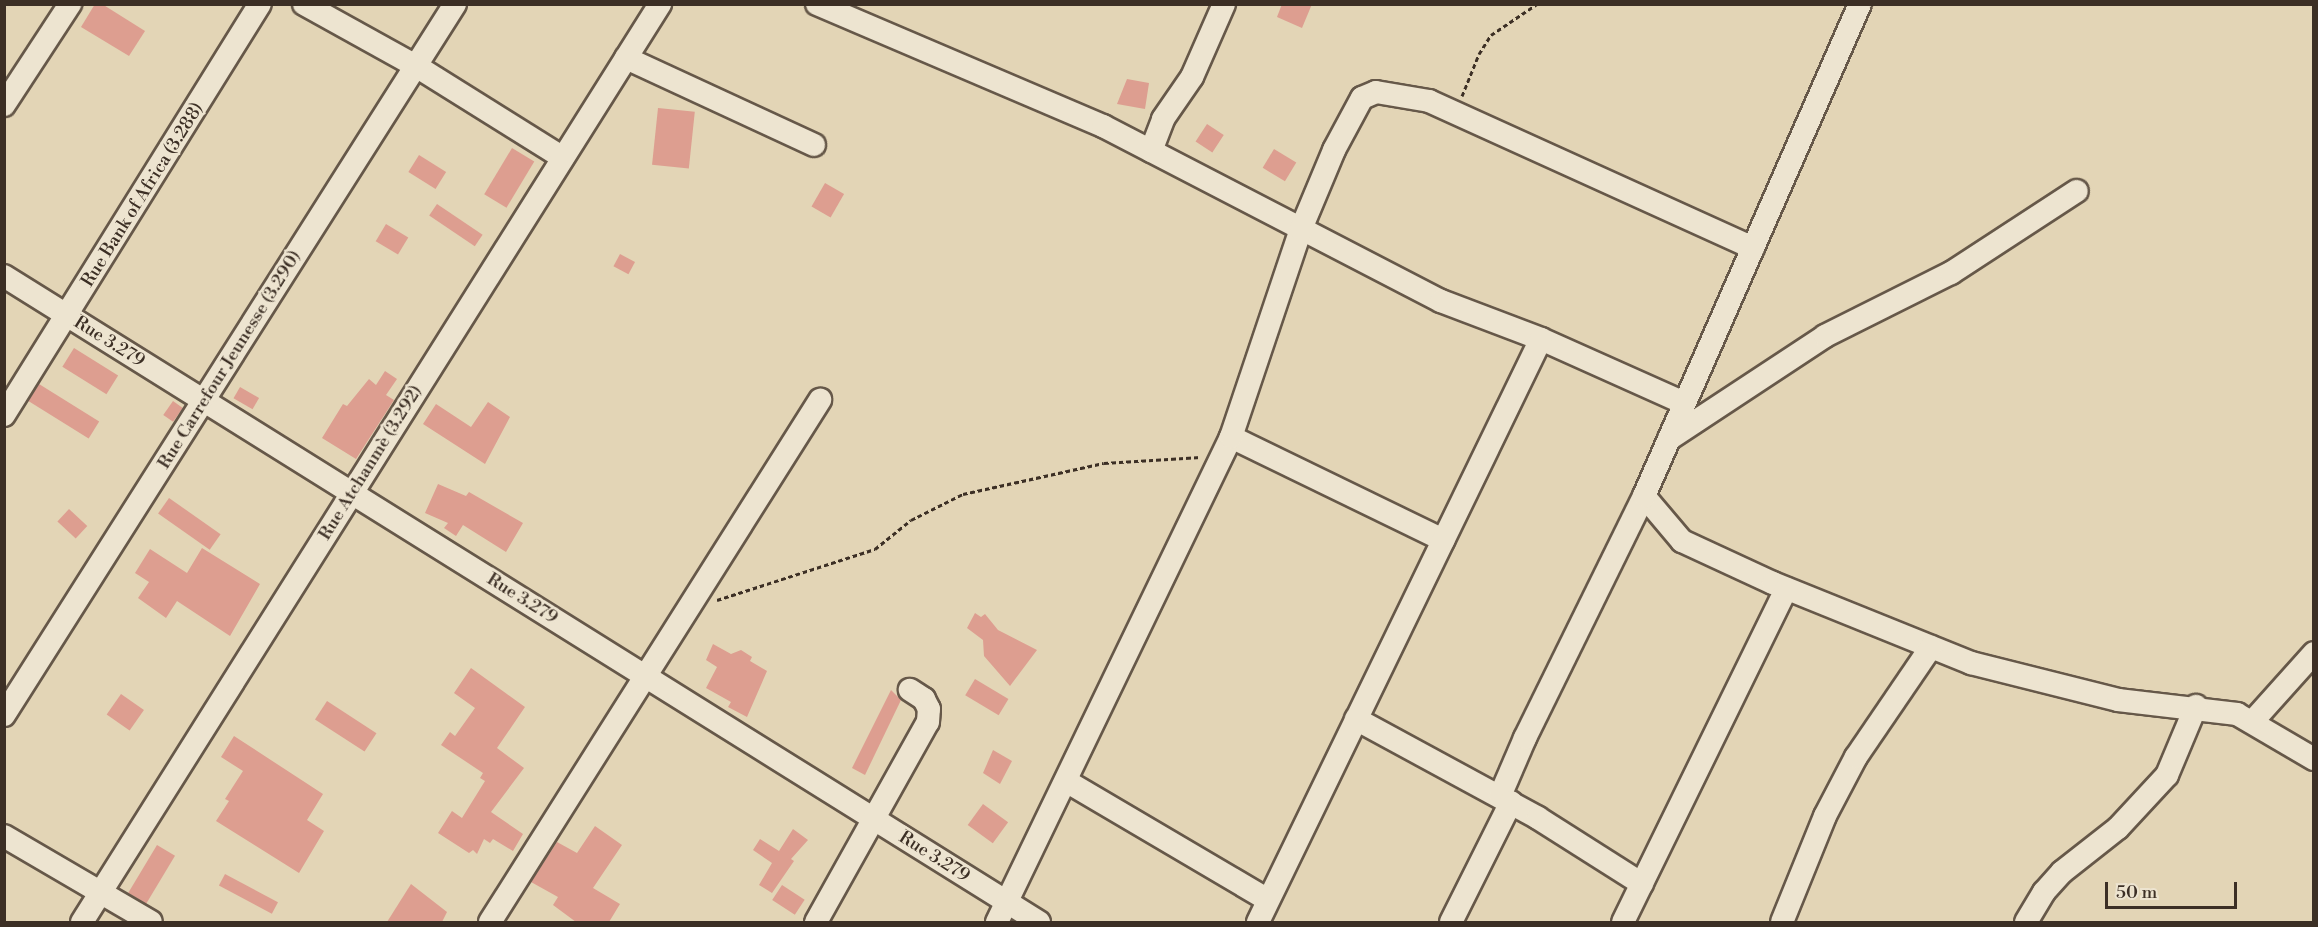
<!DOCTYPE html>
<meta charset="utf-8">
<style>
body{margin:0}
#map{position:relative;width:2318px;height:927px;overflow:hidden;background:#e3d5b6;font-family:"Libre Bodoni",serif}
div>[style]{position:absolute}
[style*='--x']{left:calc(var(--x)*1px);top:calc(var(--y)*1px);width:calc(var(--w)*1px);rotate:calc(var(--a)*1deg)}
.building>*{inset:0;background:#dd9e90;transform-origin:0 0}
.path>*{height:3px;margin-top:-1.5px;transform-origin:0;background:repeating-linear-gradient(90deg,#3c2f25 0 4.5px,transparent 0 7.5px)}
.roads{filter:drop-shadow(2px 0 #665849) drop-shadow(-2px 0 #665849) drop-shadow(0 2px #665849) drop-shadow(0 -2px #665849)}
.minor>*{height:22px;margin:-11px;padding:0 11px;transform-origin:11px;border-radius:11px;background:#ede4d0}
span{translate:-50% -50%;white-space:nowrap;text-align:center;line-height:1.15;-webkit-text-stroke:5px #ede4d0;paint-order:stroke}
.street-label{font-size:18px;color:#3c2f25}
.frame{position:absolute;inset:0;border:6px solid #3c2f25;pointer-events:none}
.scale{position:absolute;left:2105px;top:882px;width:132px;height:27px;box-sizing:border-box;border:3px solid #3c2f25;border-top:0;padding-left:8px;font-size:18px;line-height:21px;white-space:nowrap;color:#3c2f25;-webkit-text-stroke:4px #ede4d0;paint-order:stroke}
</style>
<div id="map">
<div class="building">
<div style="clip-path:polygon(95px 4px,102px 4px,145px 31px,129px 56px,81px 27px)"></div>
<div style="clip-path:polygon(1282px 4px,1312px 4px,1302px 28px,1277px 17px)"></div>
<div style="clip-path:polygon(1127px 79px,1149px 83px,1145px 109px,1117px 104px)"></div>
<div style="left:658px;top:108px;width:37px;height:57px;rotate:6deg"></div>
<div style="left:1207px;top:124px;width:20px;height:21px;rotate:33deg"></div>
<div style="left:512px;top:148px;width:26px;height:54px;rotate:31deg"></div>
<div style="left:1274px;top:149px;width:26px;height:22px;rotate:31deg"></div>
<div style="left:419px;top:155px;width:32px;height:20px;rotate:32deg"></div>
<div style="left:825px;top:183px;width:22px;height:27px;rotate:30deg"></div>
<div style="left:437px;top:204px;width:55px;height:14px;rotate:34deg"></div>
<div style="left:386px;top:224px;width:26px;height:20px;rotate:31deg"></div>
<div style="left:620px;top:254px;width:17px;height:14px;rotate:28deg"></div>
<div style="left:74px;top:348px;width:52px;height:22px;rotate:32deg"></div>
<div style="clip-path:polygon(385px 371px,397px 379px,386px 395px,394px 400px,356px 459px,322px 438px,343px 404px,347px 406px,369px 379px,376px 385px)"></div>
<div style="left:39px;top:384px;width:71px;height:20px;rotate:32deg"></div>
<div style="left:240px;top:387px;width:22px;height:13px;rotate:30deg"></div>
<div style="left:173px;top:401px;width:12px;height:17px;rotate:35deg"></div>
<div style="clip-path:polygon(488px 402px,510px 417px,485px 464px,423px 424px,436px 404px,471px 427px)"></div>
<div style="clip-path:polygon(438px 484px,466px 496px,469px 492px,523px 523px,506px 552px,463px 525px,456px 536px,444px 528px,448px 523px,425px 513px)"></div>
<div style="left:169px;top:498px;width:63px;height:19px;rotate:35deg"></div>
<div style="left:69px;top:509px;width:25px;height:17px;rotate:43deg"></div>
<div style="clip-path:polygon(202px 548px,260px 584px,230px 636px,177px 601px,166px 618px,138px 598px,149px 582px,135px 573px,150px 549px,187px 573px)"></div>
<div style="clip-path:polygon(975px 613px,981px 617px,985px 614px,998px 630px,1037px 650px,1010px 686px,984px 656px,983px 640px,967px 628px)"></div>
<div style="clip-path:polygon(713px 644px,731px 654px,741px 650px,752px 657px,750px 661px,767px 671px,747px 717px,728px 707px,731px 702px,706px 688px,717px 667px,706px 660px)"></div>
<div style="clip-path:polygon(471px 668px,525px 707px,497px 748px,524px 768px,491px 812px,523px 834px,513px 851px,493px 839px,490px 843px,484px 839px,477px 854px,473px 850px,469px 853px,438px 833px,452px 811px,462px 818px,485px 781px,480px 778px,483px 773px,441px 745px,450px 732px,455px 736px,475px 708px,454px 693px)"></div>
<div style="left:975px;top:679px;width:39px;height:19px;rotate:31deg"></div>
<div style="clip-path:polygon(891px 690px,901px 700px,865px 775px,852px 768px)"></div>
<div style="left:121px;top:694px;width:28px;height:25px;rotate:35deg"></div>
<div style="left:327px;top:701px;width:59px;height:22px;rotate:33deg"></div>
<div style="clip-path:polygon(234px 736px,323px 794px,307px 820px,324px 831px,299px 873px,216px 821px,229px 801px,225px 799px,243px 771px,221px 757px)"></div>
<div style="clip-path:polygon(993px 750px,1012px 761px,1000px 784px,983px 773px)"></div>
<div style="left:983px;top:804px;width:31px;height:26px;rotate:36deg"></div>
<div style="clip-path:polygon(595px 826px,622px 845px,593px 888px,620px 904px,609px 922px,576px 922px,553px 905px,558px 897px,531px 882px,557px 842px,577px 853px)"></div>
<div style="clip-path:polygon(793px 829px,808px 840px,791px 859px,794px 861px,772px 893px,759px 885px,772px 863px,753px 850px,760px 839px,779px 851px)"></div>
<div style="left:157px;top:845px;width:21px;height:56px;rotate:31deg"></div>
<div style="left:225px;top:874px;width:60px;height:13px;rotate:28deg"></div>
<div style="clip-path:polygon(411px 884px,447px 912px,442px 922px,387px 922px)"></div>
<div style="left:782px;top:885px;width:27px;height:18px;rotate:33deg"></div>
</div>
<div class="path">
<div style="--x:1462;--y:96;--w:45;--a:-68"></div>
<div style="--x:1479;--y:54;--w:22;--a:-58"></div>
<div style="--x:1491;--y:35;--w:55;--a:-34"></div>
<div style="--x:717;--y:600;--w:166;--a:-17.9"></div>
<div style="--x:875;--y:549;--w:46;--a:-38.9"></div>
<div style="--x:911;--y:520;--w:58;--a:-26.6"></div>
<div style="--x:963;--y:494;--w:144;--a:-12.4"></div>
<div style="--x:1104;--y:463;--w:97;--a:-3.5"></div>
</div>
<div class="roads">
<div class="minor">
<div style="--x:304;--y:4;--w:128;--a:29"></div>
<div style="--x:416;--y:66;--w:173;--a:32"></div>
<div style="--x:817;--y:4;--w:311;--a:23.1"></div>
<div style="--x:1103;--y:126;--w:381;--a:27.4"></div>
<div style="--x:1441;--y:301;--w:107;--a:20.8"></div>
<div style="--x:1541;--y:339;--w:157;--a:24.1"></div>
<div style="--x:626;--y:58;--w:207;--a:24.8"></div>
<div style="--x:4;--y:105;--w:121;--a:-56.8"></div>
<div style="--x:1151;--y:151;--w:34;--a:-69"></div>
<div style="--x:1163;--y:119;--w:51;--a:-55.4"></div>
<div style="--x:1192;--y:77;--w:80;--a:-66.3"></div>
<div style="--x:4;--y:276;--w:1220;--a:31.97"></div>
<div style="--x:4;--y:415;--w:484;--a:-58.1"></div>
<div style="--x:1231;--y:437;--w:236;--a:25.9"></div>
<div style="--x:1669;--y:439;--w:187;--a:-33.4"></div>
<div style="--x:1825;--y:336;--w:141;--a:-26.6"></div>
<div style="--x:1951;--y:273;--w:150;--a:-33.1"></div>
<div style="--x:1644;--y:496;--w:59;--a:49.8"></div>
<div style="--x:1682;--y:541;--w:100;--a:24.8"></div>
<div style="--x:1773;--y:583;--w:214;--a:22"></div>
<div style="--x:1971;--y:663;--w:152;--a:14.1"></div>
<div style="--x:2118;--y:700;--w:120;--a:6.7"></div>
<div style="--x:2237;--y:714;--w:89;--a:30.3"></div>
<div style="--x:4;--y:715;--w:842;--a:-57.61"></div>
<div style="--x:1356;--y:719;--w:207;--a:28.5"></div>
<div style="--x:1538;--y:818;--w:123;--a:32.4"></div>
<div style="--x:2253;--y:721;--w:91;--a:-48.1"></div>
<div style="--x:1066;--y:781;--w:234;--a:30.5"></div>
<div style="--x:1500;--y:796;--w:63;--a:-66.7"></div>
<div style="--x:1525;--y:738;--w:270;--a:-63.8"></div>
<div style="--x:1644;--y:496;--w:537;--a:-66.3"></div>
<div style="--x:4;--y:836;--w:170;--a:30.3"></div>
<div style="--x:82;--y:922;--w:1085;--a:-57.8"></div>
<div style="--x:490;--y:922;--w:618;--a:-57.7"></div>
<div style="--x:816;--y:922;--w:229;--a:-60.8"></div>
<div style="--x:928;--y:722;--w:13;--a:-86"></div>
<div style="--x:929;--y:709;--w:11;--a:-117"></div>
<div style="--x:924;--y:699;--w:17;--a:-147"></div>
<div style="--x:997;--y:922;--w:538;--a:-64.24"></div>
<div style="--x:1231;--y:437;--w:219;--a:-71.4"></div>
<div style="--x:1301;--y:229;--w:86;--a:-67.3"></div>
<div style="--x:1334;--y:150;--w:59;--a:-61.7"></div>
<div style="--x:1362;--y:98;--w:15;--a:-23"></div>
<div style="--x:1376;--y:92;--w:54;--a:9.6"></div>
<div style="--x:1429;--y:101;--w:356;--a:24.4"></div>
<div style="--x:1258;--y:922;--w:648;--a:-64.11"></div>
<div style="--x:1451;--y:922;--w:134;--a:-63.4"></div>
<div style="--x:1623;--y:922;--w:371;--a:-63.9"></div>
<div style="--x:1782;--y:922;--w:114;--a:-67.9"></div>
<div style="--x:1825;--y:816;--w:67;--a:-62.3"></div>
<div style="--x:1856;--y:757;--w:133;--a:-55.7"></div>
<div style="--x:2026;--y:922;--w:35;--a:-59"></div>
<div style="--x:2044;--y:892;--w:27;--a:-48"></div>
<div style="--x:2062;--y:872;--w:71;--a:-38.2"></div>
<div style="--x:2118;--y:828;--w:72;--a:-47.2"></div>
<div style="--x:2167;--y:775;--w:75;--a:-67.2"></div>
</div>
</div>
<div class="street-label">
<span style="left:143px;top:195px;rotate:-58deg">Rue Bank of Africa (3.288)</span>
<span style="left:109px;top:342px;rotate:32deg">Rue 3.279</span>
<span style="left:230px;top:360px;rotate:-58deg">Rue Carrefour Jeunesse (3.290)</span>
<span style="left:371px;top:463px;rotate:-58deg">Rue Atchanmè (3.292)</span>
<span style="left:522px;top:599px;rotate:32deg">Rue 3.279</span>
<span style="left:934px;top:857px;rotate:32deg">Rue 3.279</span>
</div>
<div class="frame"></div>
<div class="scale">50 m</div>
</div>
